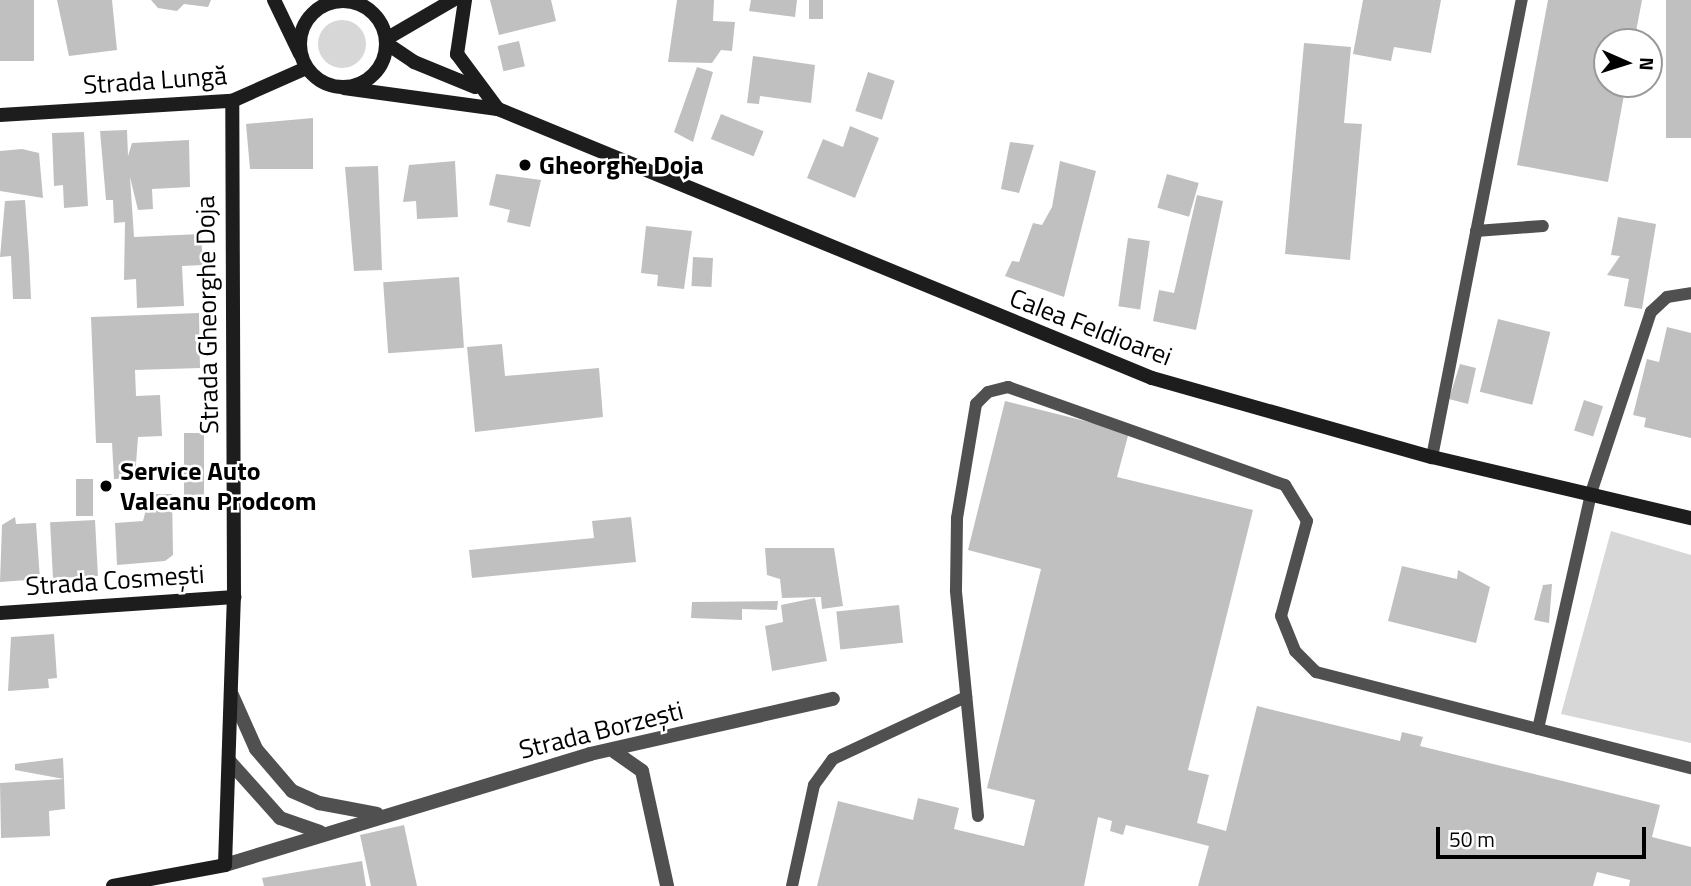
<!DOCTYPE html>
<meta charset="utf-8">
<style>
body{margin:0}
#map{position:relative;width:1691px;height:886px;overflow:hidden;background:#fff;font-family:"Titillium Web",sans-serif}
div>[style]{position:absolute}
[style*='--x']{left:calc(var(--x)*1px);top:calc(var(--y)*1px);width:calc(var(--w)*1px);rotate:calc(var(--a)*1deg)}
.green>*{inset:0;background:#d7d7d7}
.round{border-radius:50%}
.building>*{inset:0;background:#c0c0c0;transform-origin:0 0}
.lane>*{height:12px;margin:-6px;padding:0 6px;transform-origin:6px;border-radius:6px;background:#505050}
.street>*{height:14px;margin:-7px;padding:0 7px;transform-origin:7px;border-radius:7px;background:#505050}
.secondary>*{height:14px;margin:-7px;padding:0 7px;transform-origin:7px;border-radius:7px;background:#1d1d1d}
.secondary>.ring{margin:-7px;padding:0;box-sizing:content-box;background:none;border:14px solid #1d1d1d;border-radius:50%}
.dots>*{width:19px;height:19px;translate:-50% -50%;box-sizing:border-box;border:4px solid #fff;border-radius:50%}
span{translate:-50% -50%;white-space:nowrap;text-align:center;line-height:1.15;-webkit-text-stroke:5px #fff;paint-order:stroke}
.street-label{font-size:26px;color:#000}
.poi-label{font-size:26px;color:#000;font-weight:700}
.left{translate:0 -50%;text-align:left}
.north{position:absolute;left:1593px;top:28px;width:70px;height:70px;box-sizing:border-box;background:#fff;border:2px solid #999;border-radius:50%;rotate:93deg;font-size:19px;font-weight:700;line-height:28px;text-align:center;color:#000}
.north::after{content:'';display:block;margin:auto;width:24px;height:32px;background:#000;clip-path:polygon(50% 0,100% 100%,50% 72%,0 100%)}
.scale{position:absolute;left:1436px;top:827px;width:210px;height:32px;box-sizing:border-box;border:4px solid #000;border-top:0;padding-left:9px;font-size:21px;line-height:24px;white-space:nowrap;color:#000;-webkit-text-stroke:5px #fff;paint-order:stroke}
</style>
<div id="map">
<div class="green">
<div class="round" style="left:318px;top:20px;width:48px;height:48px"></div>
<div style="clip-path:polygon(1611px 531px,1691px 555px,1691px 743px,1561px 714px)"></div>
</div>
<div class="building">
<div style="left:0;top:0;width:34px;height:61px"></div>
<div style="clip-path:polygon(57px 0,112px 0,117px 50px,69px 56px)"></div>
<div style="clip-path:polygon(151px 0,211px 0,208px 7px,184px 4px,177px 11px,158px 8px)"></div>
<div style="clip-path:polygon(490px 0,551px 0,556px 21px,499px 35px)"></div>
<div style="clip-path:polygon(677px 0,714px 0,713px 21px,735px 22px,732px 51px,721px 50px,712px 63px,668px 62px)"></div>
<div style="clip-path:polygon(751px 0,797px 0,795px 17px,749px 11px)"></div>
<div style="left:809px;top:0;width:14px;height:19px"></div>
<div style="clip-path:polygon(1363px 0,1441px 0,1431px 53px,1394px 47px,1391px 61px,1353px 54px)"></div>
<div style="clip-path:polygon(1548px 0,1642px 0,1634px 42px,1607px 42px,1607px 84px,1626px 84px,1608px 182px,1517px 165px)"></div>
<div style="left:1666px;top:0;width:25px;height:138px"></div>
<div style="left:519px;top:41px;width:26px;height:22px;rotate:77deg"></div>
<div style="clip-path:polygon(1304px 43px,1351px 47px,1344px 123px,1362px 124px,1350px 260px,1285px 254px)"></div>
<div style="clip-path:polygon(753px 56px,815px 65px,811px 103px,760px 96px,759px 104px,747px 103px)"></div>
<div style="clip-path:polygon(697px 67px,713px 72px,693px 142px,674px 132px)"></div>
<div style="left:868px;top:72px;width:28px;height:41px;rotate:18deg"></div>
<div style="left:721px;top:114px;width:46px;height:27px;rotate:22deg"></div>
<div style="clip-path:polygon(313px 118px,313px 169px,250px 169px,246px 124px)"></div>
<div style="clip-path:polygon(850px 126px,879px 138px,855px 198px,807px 178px,823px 139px,843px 147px)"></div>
<div style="clip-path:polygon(127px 130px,128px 156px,132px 143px,189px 140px,190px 187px,152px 189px,153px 209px,138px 210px,130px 177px,134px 237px,201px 234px,203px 265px,182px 266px,184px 306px,137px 308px,136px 279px,124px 280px,125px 222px,114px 223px,113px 200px,106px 200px,100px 131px)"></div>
<div style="clip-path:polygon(84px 132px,88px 206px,64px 208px,63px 185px,54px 186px,52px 133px)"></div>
<div style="clip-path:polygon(1010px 142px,1034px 145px,1019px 193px,1001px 189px)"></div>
<div style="clip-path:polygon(22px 149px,39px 153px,43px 198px,0 191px,0 151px)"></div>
<div style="clip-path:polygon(455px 161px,458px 217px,417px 219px,416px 201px,403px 202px,409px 165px)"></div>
<div style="clip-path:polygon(1060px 161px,1096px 171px,1064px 297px,1005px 276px,1012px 261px,1019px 262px,1033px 223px,1042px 225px,1052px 207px)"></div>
<div style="clip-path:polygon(378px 166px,382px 270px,354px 271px,345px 167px)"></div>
<div style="clip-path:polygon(496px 174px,541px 180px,530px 227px,507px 222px,510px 210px,489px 205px)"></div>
<div style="left:1167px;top:174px;width:33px;height:35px;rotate:16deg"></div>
<div style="clip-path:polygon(1197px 195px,1223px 201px,1196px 330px,1153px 321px,1159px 290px,1174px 293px)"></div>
<div style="clip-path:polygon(25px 200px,29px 255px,31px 299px,13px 299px,11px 256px,0 257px,5px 201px)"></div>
<div style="clip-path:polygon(1618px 217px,1656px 224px,1642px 309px,1624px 306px,1629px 279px,1607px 275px,1620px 256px,1611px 255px)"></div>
<div style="clip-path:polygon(646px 226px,692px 231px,684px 289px,657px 286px,658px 275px,641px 273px)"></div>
<div style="left:1128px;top:238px;width:22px;height:69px;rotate:8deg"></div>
<div style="left:693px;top:257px;width:20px;height:29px;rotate:3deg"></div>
<div style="left:459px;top:277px;width:71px;height:76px;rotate:86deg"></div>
<div style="clip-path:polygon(199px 313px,200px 368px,135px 370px,136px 396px,160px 395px,162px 436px,138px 437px,135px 478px,114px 479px,112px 443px,96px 443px,91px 317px)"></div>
<div style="left:1498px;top:319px;width:54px;height:75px;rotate:14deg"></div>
<div style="clip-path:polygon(1667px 327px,1691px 333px,1691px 438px,1644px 427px,1646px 418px,1633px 415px,1647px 359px,1659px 362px)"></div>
<div style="clip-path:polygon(502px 344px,505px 376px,599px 368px,603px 417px,475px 432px,467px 347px)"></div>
<div style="clip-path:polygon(1460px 364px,1476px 368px,1468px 404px,1449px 399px)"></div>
<div style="left:1584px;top:400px;width:20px;height:32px;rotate:18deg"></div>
<div style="clip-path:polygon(1005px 401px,1129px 432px,1117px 477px,1253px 510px,1188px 770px,1209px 775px,1197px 823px,1226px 831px,1257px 706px,1400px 741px,1402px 732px,1423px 737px,1420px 746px,1660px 805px,1652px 837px,1691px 847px,1691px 886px,1629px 886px,1630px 880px,1597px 872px,1593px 886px,1198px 886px,1209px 846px,1126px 825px,1123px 835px,1110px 831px,1112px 821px,1098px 817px,1084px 886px,817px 886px,838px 801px,913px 820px,918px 798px,959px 808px,954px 829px,1024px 846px,1035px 800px,987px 788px,1041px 569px,968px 550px)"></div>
<div style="left:184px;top:433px;width:20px;height:62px"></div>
<div style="left:76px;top:479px;width:17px;height:37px"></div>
<div style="clip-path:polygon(150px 494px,172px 494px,173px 555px,165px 561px,117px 565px,115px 523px,143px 521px)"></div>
<div style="clip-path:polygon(15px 517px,16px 524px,36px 523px,40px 579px,0 582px,2px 525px)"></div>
<div style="clip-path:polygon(631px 517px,636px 562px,472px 578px,469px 550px,594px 538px,592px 521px)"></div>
<div style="left:95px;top:520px;width:56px;height:45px;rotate:87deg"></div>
<div style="clip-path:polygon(765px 548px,834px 548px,843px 606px,822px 609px,821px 597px,782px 598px,780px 579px,767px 575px)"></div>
<div style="clip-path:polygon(1402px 566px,1457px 579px,1458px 570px,1490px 587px,1476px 643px,1388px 621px)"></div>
<div style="clip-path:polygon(1552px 584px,1549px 623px,1534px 620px,1543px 585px)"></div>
<div style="clip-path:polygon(815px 598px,827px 661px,772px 671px,765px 626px,783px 622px,781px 605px)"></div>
<div style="clip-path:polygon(778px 601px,777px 610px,742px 609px,742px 620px,691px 618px,692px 602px)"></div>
<div style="left:899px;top:605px;width:38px;height:63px;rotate:84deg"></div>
<div style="clip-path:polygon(54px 634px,57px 678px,48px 679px,49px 688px,8px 691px,11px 637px)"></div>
<div style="clip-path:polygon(63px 758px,64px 779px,65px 809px,49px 811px,50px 836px,1px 838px,0 783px,64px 779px,15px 770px,15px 764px)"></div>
<div style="clip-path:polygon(404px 825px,417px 886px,371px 886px,360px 835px)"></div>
<div style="clip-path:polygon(362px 861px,366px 886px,264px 886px,262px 878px)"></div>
</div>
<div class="lane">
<div style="--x:1476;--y:231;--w:67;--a:-4.3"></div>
<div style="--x:1432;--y:457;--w:466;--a:-78.9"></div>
<div style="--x:1538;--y:729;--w:242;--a:-77.3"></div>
<div style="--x:1591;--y:493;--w:191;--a:-71.7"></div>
<div style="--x:1651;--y:312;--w:22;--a:-43"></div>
<div style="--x:1667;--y:297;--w:24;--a:-9"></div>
<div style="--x:978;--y:816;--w:227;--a:-95.6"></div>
<div style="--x:956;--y:590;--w:72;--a:-89.2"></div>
<div style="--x:957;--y:518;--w:116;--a:-80.5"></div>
<div style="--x:976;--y:404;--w:17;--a:-45"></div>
<div style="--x:988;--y:392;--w:21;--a:-14"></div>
<div style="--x:1008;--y:387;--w:294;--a:19.5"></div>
<div style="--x:1285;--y:485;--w:42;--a:58.6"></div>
<div style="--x:1307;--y:521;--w:98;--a:105.3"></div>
<div style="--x:1281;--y:616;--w:38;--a:68"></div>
<div style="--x:1295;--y:651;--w:30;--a:45"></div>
<div style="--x:1316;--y:672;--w:387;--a:14.4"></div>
<div style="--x:792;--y:886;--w:103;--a:-77.7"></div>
<div style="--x:814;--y:785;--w:32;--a:-54"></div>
<div style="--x:833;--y:759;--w:147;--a:-25"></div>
</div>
<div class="street">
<div style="--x:232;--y:695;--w:59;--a:66"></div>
<div style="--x:256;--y:749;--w:55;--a:49.4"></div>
<div style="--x:292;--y:791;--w:30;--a:24"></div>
<div style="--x:319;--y:803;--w:59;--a:10.7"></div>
<div style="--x:615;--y:752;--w:33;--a:35"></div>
<div style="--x:642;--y:771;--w:118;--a:77.7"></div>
<div style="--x:230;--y:762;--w:75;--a:48.2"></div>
<div style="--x:280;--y:818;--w:42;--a:19.3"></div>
<div style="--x:225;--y:865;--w:382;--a:-16.9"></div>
<div style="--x:590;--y:754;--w:249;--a:-12.8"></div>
</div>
<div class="secondary">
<div style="--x:274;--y:0;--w:60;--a:64.3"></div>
<div style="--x:465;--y:0;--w:55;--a:98.4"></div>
<div style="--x:457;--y:54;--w:69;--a:53.3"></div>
<div class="ring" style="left:300px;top:1px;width:72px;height:72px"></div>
<div style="--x:386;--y:39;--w:78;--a:-30.2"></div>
<div style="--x:386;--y:43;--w:34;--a:34"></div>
<div style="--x:414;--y:62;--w:66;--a:22.3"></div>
<div style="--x:344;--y:88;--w:155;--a:7.8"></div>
<div style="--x:498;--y:109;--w:707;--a:22.36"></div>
<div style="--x:1152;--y:378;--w:291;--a:15.8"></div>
<div style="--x:1432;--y:457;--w:266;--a:13.3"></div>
<div style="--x:0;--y:115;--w:232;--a:-3.5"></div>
<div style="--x:232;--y:101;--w:81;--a:-24"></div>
<div style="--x:0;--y:613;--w:235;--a:-3.9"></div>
<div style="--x:113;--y:886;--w:114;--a:-10.6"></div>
<div style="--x:225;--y:865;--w:268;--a:-88.1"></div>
<div style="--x:234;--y:597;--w:496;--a:-90.2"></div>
</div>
<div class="dots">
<div style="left:525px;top:165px;background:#000"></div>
<div style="left:106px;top:486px;background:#000"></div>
</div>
<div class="street-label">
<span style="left:155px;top:80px;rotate:-4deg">Strada Lungă</span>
<span style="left:207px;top:315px;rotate:-91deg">Strada Gheorghe Doja</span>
<span style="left:1091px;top:327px;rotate:21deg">Calea Feldioarei</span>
<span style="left:115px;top:580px;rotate:-4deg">Strada Cosmești</span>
<span style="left:601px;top:730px;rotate:-14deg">Strada Borzești</span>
</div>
<div class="poi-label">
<span class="left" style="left:539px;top:165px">Gheorghe Doja</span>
<span class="left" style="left:120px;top:486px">Service Auto<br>Valeanu Prodcom</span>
</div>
<div class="north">N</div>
<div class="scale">50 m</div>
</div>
